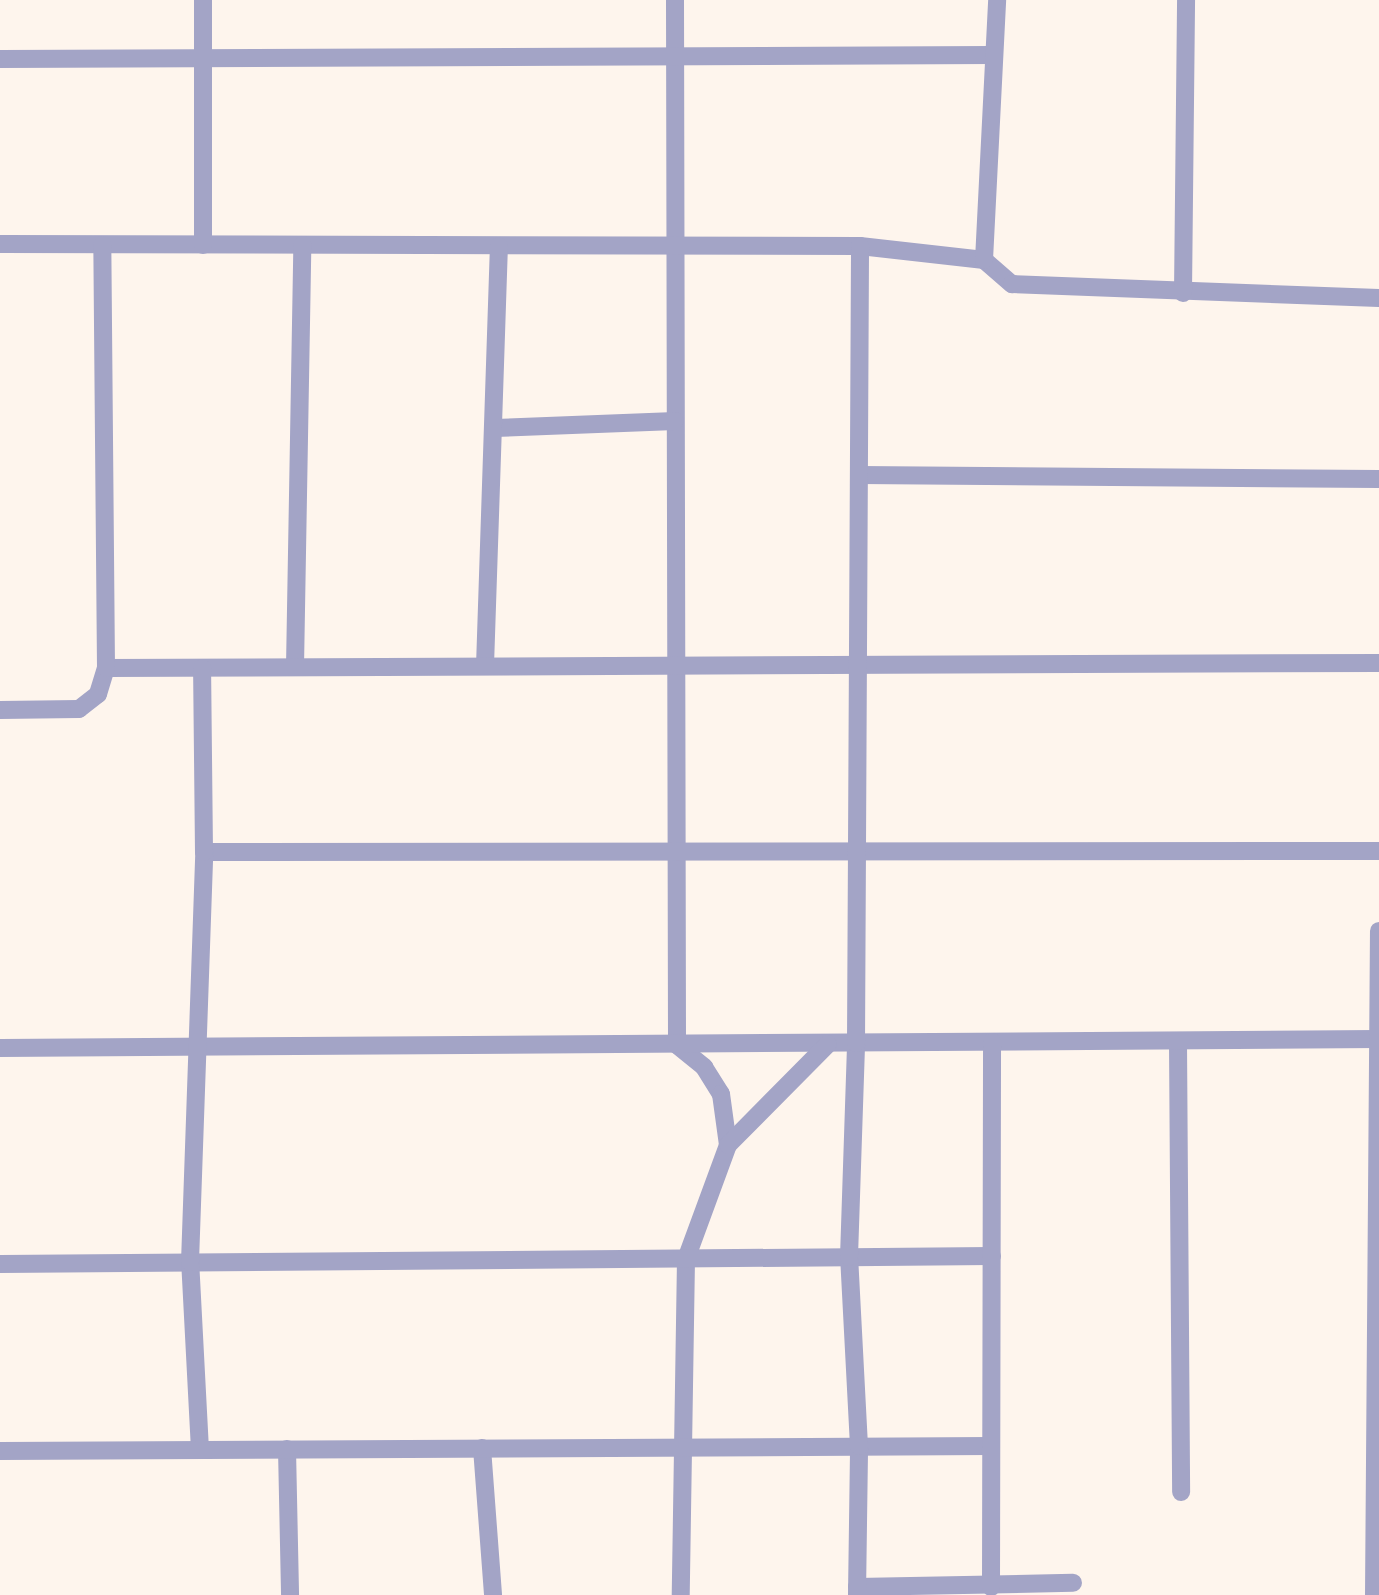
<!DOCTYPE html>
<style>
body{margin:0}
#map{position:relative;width:1379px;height:1595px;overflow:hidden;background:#fef5ed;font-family:Montserrat,sans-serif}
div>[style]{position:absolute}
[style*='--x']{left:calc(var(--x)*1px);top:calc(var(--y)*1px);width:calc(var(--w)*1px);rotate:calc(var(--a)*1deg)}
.minor>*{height:18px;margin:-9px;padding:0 9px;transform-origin:9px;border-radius:9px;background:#a3a4c6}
span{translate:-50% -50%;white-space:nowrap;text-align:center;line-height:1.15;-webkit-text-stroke:6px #fff;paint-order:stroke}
</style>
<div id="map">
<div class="minor">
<div style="--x:675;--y:0;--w:1045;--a:89.89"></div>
<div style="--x:677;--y:1045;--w:35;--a:39"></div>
<div style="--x:704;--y:1067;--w:32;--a:58"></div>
<div style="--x:721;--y:1094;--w:51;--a:82.2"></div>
<div style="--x:728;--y:1145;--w:121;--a:110.2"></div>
<div style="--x:686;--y:1259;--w:336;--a:90.9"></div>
<div style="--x:0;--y:59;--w:993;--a:-0.23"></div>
<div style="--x:0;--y:244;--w:860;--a:0.13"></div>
<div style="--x:860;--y:246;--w:125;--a:6.4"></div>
<div style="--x:984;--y:260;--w:37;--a:41"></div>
<div style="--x:1012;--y:284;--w:367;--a:2.2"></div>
<div style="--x:203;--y:245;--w:245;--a:-90"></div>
<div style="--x:984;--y:260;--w:260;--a:-87.1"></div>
<div style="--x:1183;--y:293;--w:293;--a:-89.4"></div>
<div style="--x:494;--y:428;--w:181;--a:-2.2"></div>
<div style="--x:859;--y:475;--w:520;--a:0.44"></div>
<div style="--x:485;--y:666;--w:420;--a:-88.1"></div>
<div style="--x:295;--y:667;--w:422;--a:-89"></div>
<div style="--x:106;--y:668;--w:1273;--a:-0.23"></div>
<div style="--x:0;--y:710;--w:79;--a:-0.7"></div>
<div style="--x:79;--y:709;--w:24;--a:-38"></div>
<div style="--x:98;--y:694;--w:27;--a:-73"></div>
<div style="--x:106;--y:668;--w:423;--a:-90.5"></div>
<div style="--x:204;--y:852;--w:1175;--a:-0.05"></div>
<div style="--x:1178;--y:1043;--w:449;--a:89.6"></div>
<div style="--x:0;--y:1048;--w:1378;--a:-0.37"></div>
<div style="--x:728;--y:1145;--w:142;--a:-45.3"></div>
<div style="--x:0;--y:1264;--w:992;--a:-0.46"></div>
<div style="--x:482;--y:1448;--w:147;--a:85.7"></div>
<div style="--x:287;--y:1449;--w:146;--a:88.8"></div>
<div style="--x:200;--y:1450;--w:188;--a:-93"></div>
<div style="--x:190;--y:1262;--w:410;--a:-88"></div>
<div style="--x:204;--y:852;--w:184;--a:-90.6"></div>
<div style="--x:0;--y:1451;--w:991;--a:-0.29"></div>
<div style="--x:857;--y:1587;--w:216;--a:-1.1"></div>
<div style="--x:991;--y:1587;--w:545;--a:-89.89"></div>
<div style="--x:857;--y:1595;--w:149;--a:-89.2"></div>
<div style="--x:859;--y:1446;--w:189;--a:-93"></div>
<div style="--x:849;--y:1257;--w:214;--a:-88.1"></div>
<div style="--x:856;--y:1043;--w:797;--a:-89.71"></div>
<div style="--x:1374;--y:1595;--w:664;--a:-89.57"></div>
</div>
</div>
